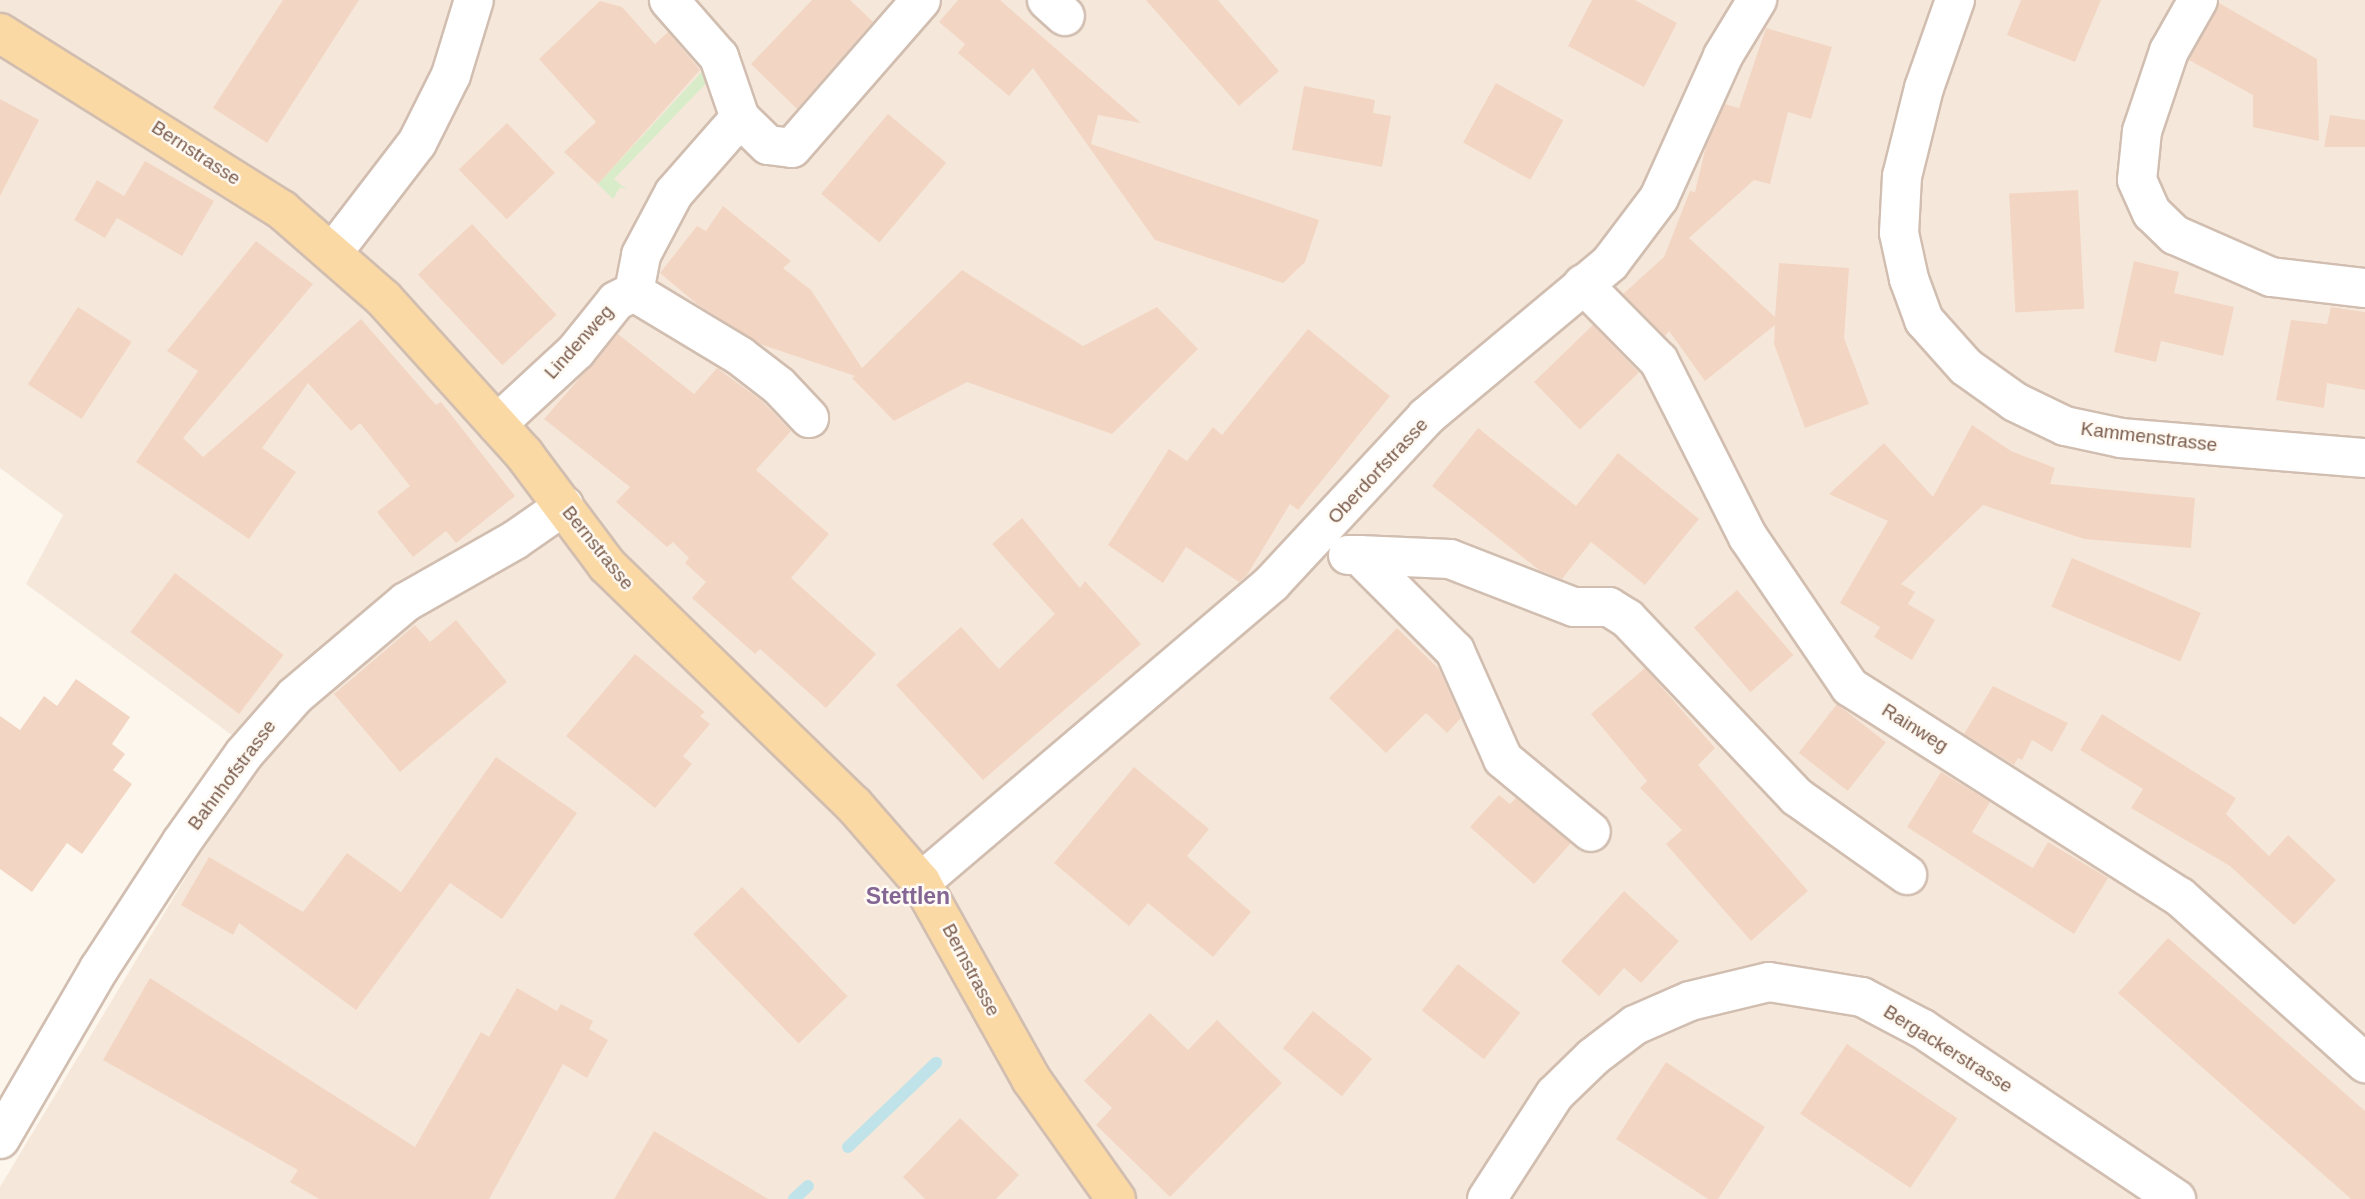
<!DOCTYPE html>
<style>
body{margin:0}
#map{position:relative;width:2365px;height:1199px;overflow:hidden;background:#fdf6ec;font-family:Helvetica,sans-serif}
div>[style]{position:absolute}
[style*='--x']{left:calc(var(--x)*1px);top:calc(var(--y)*1px);width:calc(var(--w)*1px);rotate:calc(var(--a)*1deg)}
.residential>*{inset:0;background:#f5e8da}
.green>*{inset:0;background:#d8ecc9}
.stream>*{height:12px;margin:-6px;padding:0 6px;transform-origin:6px;border-radius:6px;background:#bfe3e8}
.building>*{inset:0;background:#f3d5c3;transform-origin:0 0}
.roads{filter:drop-shadow(2px 0 #d1beb0) drop-shadow(-2px 0 #d1beb0) drop-shadow(0 2px #d1beb0) drop-shadow(0 -2px #d1beb0)}
.minor>*{height:38px;margin:-19px;padding:0 19px;transform-origin:19px;border-radius:19px;background:#fff}
.major>*{height:38px;margin:-19px;padding:0 19px;transform-origin:19px;border-radius:19px;background:#fbd9a5}
span{translate:-50% -50%;white-space:nowrap;text-align:center;line-height:1.15;-webkit-text-stroke:5px #fffaf3;paint-order:stroke}
.street-label{font-size:19px;color:#7a5c4d}
.quarter-label{font-size:23px;color:#846695;font-weight:700}
</style>
<div id="map">
<div class="residential">
<div style="clip-path:polygon(0 0,2365px 0,2365px 1199px,0 1199px,0 1187px,259px 755px,26px 584px,63px 515px,0 468px)"></div>
</div>
<div class="green">
<div style="clip-path:polygon(709px 64px,713px 76px,614px 179px,627px 190px,620px 187px,613px 199px,598px 184px)"></div>
</div>
<div class="stream">
<div style="--x:848;--y:1147;--w:122;--a:-43.7"></div>
<div style="--x:794;--y:1199;--w:19;--a:-43"></div>
</div>
<div class="building">
<div style="clip-path:polygon(283px 0,359px 0,267px 143px,213px 108px)"></div>
<div style="clip-path:polygon(812px 0,850px 0,873px 22px,797px 109px,751px 64px)"></div>
<div style="clip-path:polygon(958px 0,1000px 0,1141px 123px,1098px 115px,1091px 144px,1319px 220px,1305px 262px,1283px 283px,1155px 240px,1033px 68px,1009px 96px,958px 53px,965px 44px,939px 22px)"></div>
<div style="clip-path:polygon(1146px 0,1218px 0,1279px 71px,1239px 106px)"></div>
<div style="clip-path:polygon(1592px 0,1635px 0,1677px 23px,1644px 87px,1568px 46px)"></div>
<div style="clip-path:polygon(2021px 0,2101px 0,2075px 62px,2007px 35px)"></div>
<div style="clip-path:polygon(600px 1px,622px 7px,655px 44px,668px 32px,700px 70px,598px 184px,564px 152px,596px 122px,539px 59px)"></div>
<div style="clip-path:polygon(2219px 3px,2317px 59px,2319px 141px,2253px 127px,2253px 95px,2189px 60px)"></div>
<div style="clip-path:polygon(1766px 28px,1832px 47px,1811px 119px,1788px 112px,1770px 184px,1754px 180px,1689px 238px,1775px 317px,1779px 263px,1849px 268px,1844px 338px,1869px 404px,1805px 428px,1774px 344px,1775px 325px,1705px 381px,1669px 331px,1665px 336px,1623px 294px,1664px 257px,1690px 191px,1695px 192px,1706px 146px,1725px 104px,1739px 108px)"></div>
<div style="left:1496px;top:83px;width:77px;height:68px;rotate:29deg"></div>
<div style="clip-path:polygon(1304px 86px,1375px 100px,1373px 113px,1391px 116px,1382px 167px,1292px 150px)"></div>
<div style="clip-path:polygon(0 99px,39px 120px,0 196px)"></div>
<div style="left:888px;top:114px;width:76px;height:104px;rotate:40deg"></div>
<div style="clip-path:polygon(2330px 115px,2365px 120px,2365px 147px,2324px 147px)"></div>
<div style="left:507px;top:123px;width:69px;height:67px;rotate:46deg"></div>
<div style="clip-path:polygon(145px 161px,214px 201px,182px 256px,117px 218px,105px 238px,74px 220px,97px 180px,124px 196px)"></div>
<div style="left:2078px;top:190px;width:119px;height:69px;rotate:87deg"></div>
<div style="clip-path:polygon(723px 206px,791px 261px,783px 268px,811px 290px,862px 368px,962px 270px,1083px 346px,1157px 307px,1198px 349px,1112px 434px,967px 382px,894px 421px,852px 378px,855px 376px,760px 344px,697px 304px,660px 273px,697px 226px,706px 231px)"></div>
<div style="left:472px;top:224px;width:124px;height:74px;rotate:47deg"></div>
<div style="clip-path:polygon(256px 241px,313px 284px,183px 438px,203px 457px,361px 319px,436px 405px,441px 402px,515px 496px,456px 543px,446px 531px,413px 557px,377px 512px,410px 486px,360px 423px,351px 431px,308px 383px,262px 448px,296px 472px,249px 539px,136px 462px,198px 371px,167px 351px)"></div>
<div style="clip-path:polygon(2134px 261px,2179px 272px,2174px 293px,2234px 307px,2223px 356px,2161px 341px,2156px 362px,2114px 352px)"></div>
<div style="left:78px;top:307px;width:64px;height:92px;rotate:33deg"></div>
<div style="clip-path:polygon(2331px 307px,2365px 312px,2365px 390px,2327px 383px,2324px 408px,2276px 400px,2291px 320px,2327px 324px)"></div>
<div style="left:1593px;top:325px;width:66px;height:82px;rotate:46deg"></div>
<div style="clip-path:polygon(1308px 329px,1390px 396px,1298px 510px,1290px 504px,1247px 575px,1239px 582px,1186px 547px,1163px 583px,1108px 545px,1169px 449px,1187px 461px,1213px 427px,1222px 435px)"></div>
<div style="clip-path:polygon(618px 334px,694px 394px,717px 368px,762px 401px,791px 431px,756px 470px,829px 534px,791px 578px,876px 654px,826px 708px,760px 649px,755px 654px,692px 598px,706px 582px,685px 563px,689px 558px,673px 542px,667px 547px,616px 502px,630px 487px,544px 419px)"></div>
<div style="clip-path:polygon(1972px 425px,2011px 451px,2055px 468px,2050px 484px,2195px 498px,2191px 548px,2084px 539px,1983px 505px,1901px 584px,1915px 592px,1908px 604px,1935px 620px,1912px 660px,1874px 637px,1880px 627px,1840px 603px,1888px 521px,1829px 494px,1884px 443px,1933px 497px)"></div>
<div style="clip-path:polygon(1478px 428px,1576px 506px,1618px 453px,1699px 519px,1645px 585px,1591px 542px,1562px 579px,1539px 570px,1432px 486px)"></div>
<div style="clip-path:polygon(1022px 518px,1080px 588px,1085px 581px,1141px 644px,983px 780px,896px 685px,961px 627px,999px 669px,1055px 614px,992px 544px)"></div>
<div style="left:2072px;top:558px;width:140px;height:53px;rotate:23deg"></div>
<div style="left:175px;top:573px;width:136px;height:74px;rotate:37deg"></div>
<div style="left:1737px;top:590px;width:86px;height:57px;rotate:49deg"></div>
<div style="clip-path:polygon(456px 620px,507px 682px,400px 772px,334px 694px,415px 625px,430px 642px)"></div>
<div style="clip-path:polygon(1397px 628px,1439px 669px,1461px 718px,1447px 733px,1426px 713px,1386px 753px,1329px 698px)"></div>
<div style="clip-path:polygon(635px 654px,705px 712px,700px 716px,710px 724px,683px 756px,692px 764px,655px 808px,566px 736px)"></div>
<div style="clip-path:polygon(1645px 668px,1715px 748px,1698px 765px,1808px 891px,1751px 941px,1666px 844px,1682px 830px,1640px 788px,1647px 781px,1591px 714px)"></div>
<div style="clip-path:polygon(76px 679px,130px 717px,112px 744px,125px 754px,113px 770px,132px 784px,82px 854px,67px 843px,32px 892px,0 869px,0 716px,20px 730px,44px 696px,57px 706px)"></div>
<div style="clip-path:polygon(1993px 686px,2068px 723px,2052px 752px,2032px 740px,2022px 760px,2018px 758px,2014px 765px,1964px 734px)"></div>
<div style="left:1837px;top:704px;width:62px;height:62px;rotate:38deg"></div>
<div style="clip-path:polygon(2102px 714px,2236px 798px,2226px 814px,2269px 856px,2288px 835px,2336px 880px,2294px 925px,2230px 866px,2131px 808px,2143px 789px,2080px 750px)"></div>
<div style="clip-path:polygon(496px 757px,577px 813px,502px 919px,450px 883px,356px 1010px,239px 923px,233px 935px,181px 905px,209px 857px,303px 912px,347px 853px,401px 892px)"></div>
<div style="clip-path:polygon(1134px 767px,1209px 829px,1187px 856px,1251px 912px,1213px 957px,1148px 903px,1129px 926px,1054px 863px)"></div>
<div style="clip-path:polygon(1941px 772px,1990px 802px,1972px 832px,2033px 868px,2048px 842px,2108px 878px,2074px 934px,1907px 827px)"></div>
<div style="clip-path:polygon(1499px 795px,1510px 804px,1516px 798px,1571px 843px,1534px 884px,1470px 827px)"></div>
<div style="left:742px;top:887px;width:152px;height:68px;rotate:46deg"></div>
<div style="clip-path:polygon(1624px 891px,1679px 941px,1641px 983px,1624px 968px,1599px 996px,1561px 961px)"></div>
<div style="clip-path:polygon(2168px 938px,2365px 1111px,2365px 1199px,2351px 1199px,2118px 993px)"></div>
<div style="left:1458px;top:964px;width:79px;height:59px;rotate:38deg"></div>
<div style="clip-path:polygon(150px 978px,415px 1147px,481px 1032px,489px 1037px,517px 988px,557px 1011px,561px 1004px,593px 1021px,589px 1029px,608px 1040px,587px 1078px,563px 1064px,489px 1199px,319px 1199px,290px 1182px,298px 1170px,103px 1060px)"></div>
<div style="left:1313px;top:1011px;width:76px;height:48px;rotate:39deg"></div>
<div style="clip-path:polygon(1150px 1013px,1188px 1050px,1217px 1020px,1282px 1083px,1170px 1197px,1096px 1125px,1112px 1108px,1084px 1081px)"></div>
<div style="left:1847px;top:1044px;width:133px;height:84px;rotate:34deg"></div>
<div style="clip-path:polygon(1666px 1062px,1765px 1127px,1718px 1199px,1708px 1199px,1616px 1139px)"></div>
<div style="clip-path:polygon(960px 1118px,1019px 1175px,996px 1199px,925px 1199px,903px 1177px)"></div>
<div style="clip-path:polygon(654px 1131px,768px 1199px,614px 1199px)"></div>
</div>
<div class="roads">
<div class="minor">
<div style="--x:1047;--y:0;--w:24;--a:42"></div>
<div style="--x:1955;--y:0;--w:93;--a:109.4"></div>
<div style="--x:1924;--y:88;--w:91;--a:104"></div>
<div style="--x:1902;--y:176;--w:57;--a:93"></div>
<div style="--x:1899;--y:233;--w:47;--a:77.7"></div>
<div style="--x:1909;--y:279;--w:44;--a:69.9"></div>
<div style="--x:1924;--y:320;--w:63;--a:48.2"></div>
<div style="--x:1966;--y:367;--w:60;--a:35.5"></div>
<div style="--x:2015;--y:402;--w:55;--a:25.6"></div>
<div style="--x:2065;--y:426;--w:57;--a:12.1"></div>
<div style="--x:2121;--y:438;--w:245;--a:4.7"></div>
<div style="--x:2198;--y:0;--w:59;--a:119.6"></div>
<div style="--x:2169;--y:51;--w:84;--a:108.6"></div>
<div style="--x:2142;--y:131;--w:49;--a:95.8"></div>
<div style="--x:2137;--y:180;--w:36;--a:66"></div>
<div style="--x:2152;--y:213;--w:32;--a:44"></div>
<div style="--x:2175;--y:235;--w:105;--a:23.6"></div>
<div style="--x:2271;--y:277;--w:95;--a:6.7"></div>
<div style="--x:740;--y:118;--w:39;--a:44"></div>
<div style="--x:768;--y:145;--w:24;--a:7"></div>
<div style="--x:792;--y:148;--w:196;--a:-48.9"></div>
<div style="--x:334;--y:251;--w:136;--a:-52.5"></div>
<div style="--x:417;--y:143;--w:76;--a:-63.4"></div>
<div style="--x:451;--y:75;--w:78;--a:-73"></div>
<div style="--x:1583;--y:284;--w:108;--a:45.4"></div>
<div style="--x:1659;--y:361;--w:197;--a:63.2"></div>
<div style="--x:1748;--y:537;--w:181;--a:55.8"></div>
<div style="--x:1850;--y:687;--w:391;--a:32.5"></div>
<div style="--x:2180;--y:897;--w:249;--a:41.9"></div>
<div style="--x:634;--y:292;--w:38;--a:-79"></div>
<div style="--x:641;--y:255;--w:70;--a:-62"></div>
<div style="--x:674;--y:193;--w:100;--a:-48.7"></div>
<div style="--x:740;--y:118;--w:65;--a:-109"></div>
<div style="--x:719;--y:57;--w:76;--a:-131.3"></div>
<div style="--x:634;--y:292;--w:124;--a:31.1"></div>
<div style="--x:740;--y:356;--w:49;--a:37.6"></div>
<div style="--x:779;--y:386;--w:44;--a:46.8"></div>
<div style="--x:497;--y:424;--w:108;--a:-42.7"></div>
<div style="--x:576;--y:351;--w:64;--a:-51.3"></div>
<div style="--x:616;--y:301;--w:20;--a:-27"></div>
<div style="--x:1348;--y:555;--w:11;--a:0"></div>
<div style="--x:1359;--y:555;--w:136;--a:45"></div>
<div style="--x:1455;--y:651;--w:118;--a:66"></div>
<div style="--x:1503;--y:759;--w:114;--a:39.7"></div>
<div style="--x:1359;--y:555;--w:91;--a:2.5"></div>
<div style="--x:1450;--y:559;--w:133;--a:21.2"></div>
<div style="--x:1574;--y:607;--w:35;--a:0"></div>
<div style="--x:1609;--y:607;--w:22;--a:32"></div>
<div style="--x:1628;--y:619;--w:245;--a:46.5"></div>
<div style="--x:1797;--y:797;--w:135;--a:35.3"></div>
<div style="--x:921;--y:882;--w:461;--a:-40.4"></div>
<div style="--x:1272;--y:583;--w:226;--a:-47.1"></div>
<div style="--x:1426;--y:417;--w:240;--a:-39.9"></div>
<div style="--x:1610;--y:263;--w:81;--a:-53"></div>
<div style="--x:1659;--y:198;--w:156;--a:-65.7"></div>
<div style="--x:1723;--y:56;--w:66;--a:-58.7"></div>
<div style="--x:0;--y:1139;--w:197;--a:-59.8"></div>
<div style="--x:99;--y:969;--w:150;--a:-56.9"></div>
<div style="--x:181;--y:843;--w:109;--a:-54.7"></div>
<div style="--x:244;--y:754;--w:77;--a:-48.7"></div>
<div style="--x:295;--y:696;--w:145;--a:-40.3"></div>
<div style="--x:406;--y:602;--w:125;--a:-29.6"></div>
<div style="--x:515;--y:540;--w:60;--a:-34.8"></div>
<div style="--x:1487;--y:1199;--w:125;--a:-57.1"></div>
<div style="--x:1555;--y:1094;--w:53;--a:-44.2"></div>
<div style="--x:1593;--y:1057;--w:53;--a:-37.3"></div>
<div style="--x:1635;--y:1025;--w:60;--a:-23.6"></div>
<div style="--x:1690;--y:1001;--w:81;--a:-13.5"></div>
<div style="--x:1769;--y:982;--w:94;--a:9.2"></div>
<div style="--x:1862;--y:997;--w:69;--a:27.7"></div>
<div style="--x:1923;--y:1029;--w:305;--a:33.9"></div>
</div>
<div class="major">
<div style="--x:0;--y:33;--w:333;--a:32.1"></div>
<div style="--x:282;--y:210;--w:135;--a:41.1"></div>
<div style="--x:384;--y:299;--w:209;--a:47.9"></div>
<div style="--x:524;--y:454;--w:139;--a:53.2"></div>
<div style="--x:607;--y:565;--w:344;--a:44.2"></div>
<div style="--x:854;--y:805;--w:102;--a:49"></div>
<div style="--x:921;--y:882;--w:226;--a:60.8"></div>
<div style="--x:1031;--y:1079;--w:147;--a:54.7"></div>
</div>
</div>
<div class="street-label">
<span style="left:196px;top:153px;rotate:33deg">Bernstrasse</span>
<span style="left:579px;top:342px;rotate:-48deg">Lindenweg</span>
<span style="left:2149px;top:437px;rotate:7deg">Kammenstrasse</span>
<span style="left:1378px;top:471px;rotate:-47deg">Oberdorfstrasse</span>
<span style="left:598px;top:548px;rotate:51deg">Bernstrasse</span>
<span style="left:1915px;top:728px;rotate:32deg">Rainweg</span>
<span style="left:232px;top:775px;rotate:-53deg">Bahnhofstrasse</span>
<span style="left:971px;top:970px;rotate:62deg">Bernstrasse</span>
<span style="left:1948px;top:1049px;rotate:32deg">Bergackerstrasse</span>
</div>
<div class="quarter-label">
<span style="left:908px;top:896px">Stettlen</span>
</div>
</div>
